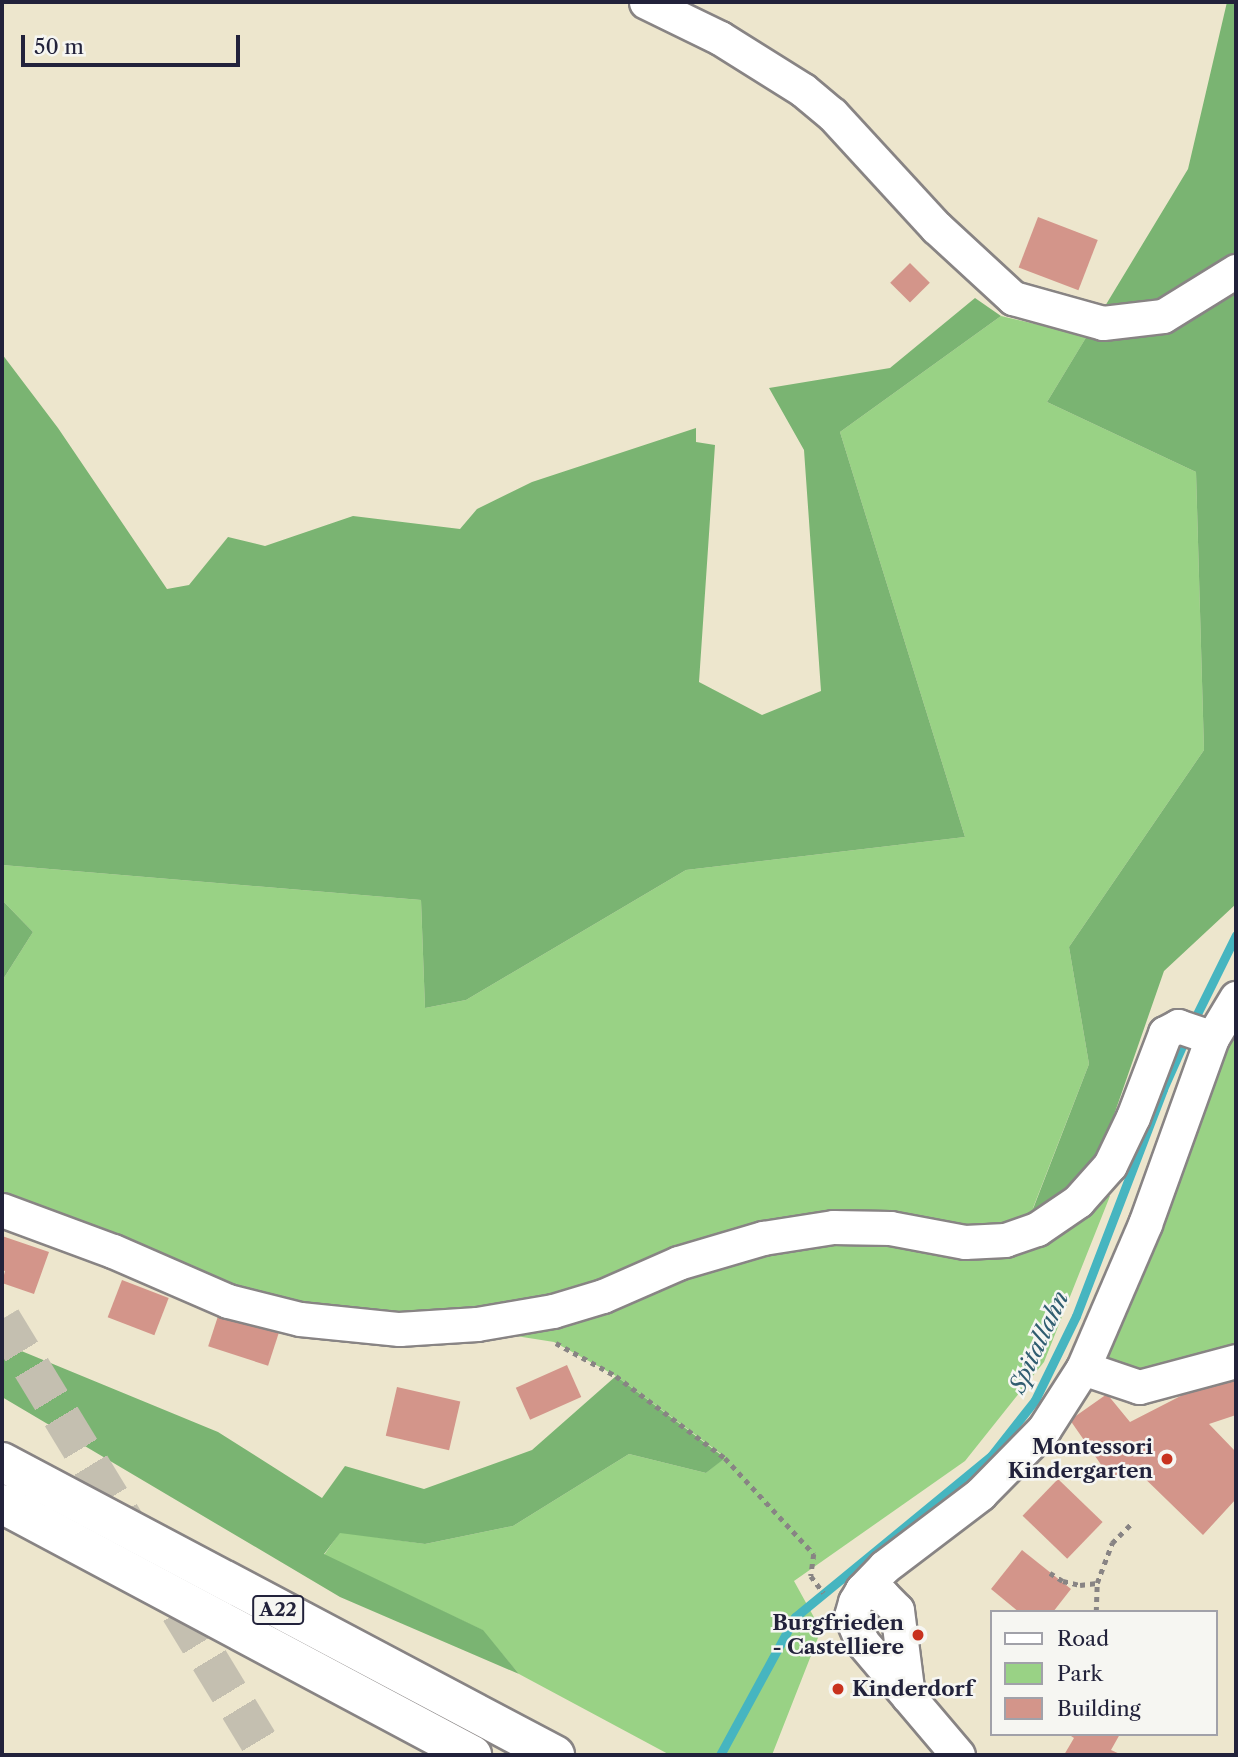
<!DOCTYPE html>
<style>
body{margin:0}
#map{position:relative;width:1238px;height:1757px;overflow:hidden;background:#ede6cd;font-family:"Libre Caslon Text",serif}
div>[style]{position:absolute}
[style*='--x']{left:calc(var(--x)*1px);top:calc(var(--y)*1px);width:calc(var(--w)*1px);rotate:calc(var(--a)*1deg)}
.green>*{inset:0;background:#99d285}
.forest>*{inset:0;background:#7ab472}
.stream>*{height:9px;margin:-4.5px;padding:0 4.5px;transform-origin:4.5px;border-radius:4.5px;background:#46b5c0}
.building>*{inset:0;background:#d3958a;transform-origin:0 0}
.major-tunnel>*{height:38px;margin-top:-19px;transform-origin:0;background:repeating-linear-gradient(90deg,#c4bfb0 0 38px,transparent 0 57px)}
.path>*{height:4.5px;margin-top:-2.25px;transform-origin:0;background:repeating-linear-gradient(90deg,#888484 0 5px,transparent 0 10px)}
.roads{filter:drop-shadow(2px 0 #888484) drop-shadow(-2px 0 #888484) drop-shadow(0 2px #888484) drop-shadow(0 -2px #888484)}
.minor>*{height:33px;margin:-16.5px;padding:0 16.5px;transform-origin:16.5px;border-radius:16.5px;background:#fff}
.highway>*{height:38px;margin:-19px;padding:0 19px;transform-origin:19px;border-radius:19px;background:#fff}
.dots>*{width:19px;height:19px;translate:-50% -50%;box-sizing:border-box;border:4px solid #f6f6f2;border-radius:50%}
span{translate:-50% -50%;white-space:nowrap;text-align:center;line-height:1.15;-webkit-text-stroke:5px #f6f6f2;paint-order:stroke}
.shield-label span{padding:2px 5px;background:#f6f6f2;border:2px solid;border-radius:5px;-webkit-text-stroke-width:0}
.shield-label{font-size:19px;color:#22223b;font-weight:700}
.poi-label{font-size:21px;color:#22223b;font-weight:700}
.right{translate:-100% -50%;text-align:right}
.left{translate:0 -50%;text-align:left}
.water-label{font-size:23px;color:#305d70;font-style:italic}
.frame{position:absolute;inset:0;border:4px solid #22223b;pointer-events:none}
.legend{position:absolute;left:990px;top:1610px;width:228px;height:126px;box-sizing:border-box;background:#f6f6f2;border:2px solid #a1a1a9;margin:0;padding:9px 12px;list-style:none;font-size:21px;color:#22223b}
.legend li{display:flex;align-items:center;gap:14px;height:35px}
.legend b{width:35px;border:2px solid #a1a1a9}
.scale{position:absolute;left:21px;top:35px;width:219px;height:32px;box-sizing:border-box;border:4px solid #22223b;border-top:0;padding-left:9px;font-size:21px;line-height:24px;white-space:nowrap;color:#22223b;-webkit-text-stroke:5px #f6f6f2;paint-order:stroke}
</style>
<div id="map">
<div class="green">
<div style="clip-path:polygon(1001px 316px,1087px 336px,1047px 402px,1196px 472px,1204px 750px,1069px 947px,1089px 1064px,1033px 1208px,1089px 1187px,1110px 1196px,1044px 1362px,965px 1461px,794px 1581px,821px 1630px,772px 1755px,670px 1755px,519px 1674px,482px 1630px,324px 1555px,340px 1532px,425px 1544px,513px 1526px,629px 1454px,706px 1473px,725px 1457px,616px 1376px,554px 1342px,297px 1301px,2px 1223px,2px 981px,33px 932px,2px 900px,2px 865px,421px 900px,425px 1008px,466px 1000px,686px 870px,965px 837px,840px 432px)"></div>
<div style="clip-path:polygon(1236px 979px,1236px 1353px,1139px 1378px,1083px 1368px)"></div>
</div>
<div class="forest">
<div style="clip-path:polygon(1227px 2px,1236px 2px,1236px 904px,1164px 971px,1089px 1187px,1033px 1209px,1089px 1064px,1069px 947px,1204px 750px,1196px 472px,1047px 402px,1188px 169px)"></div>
<div style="clip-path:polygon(975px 298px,1001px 316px,840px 432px,965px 837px,686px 870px,466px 1000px,425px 1008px,421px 900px,2px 865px,2px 354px,58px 428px,167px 589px,189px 585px,228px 537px,265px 546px,353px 516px,460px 529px,477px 509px,532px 482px,696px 428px,696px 442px,715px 445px,699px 682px,762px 715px,821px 691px,804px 450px,769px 388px,890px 368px)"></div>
<div style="clip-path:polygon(2px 900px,33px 932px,2px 981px)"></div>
<div style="clip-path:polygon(2px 1343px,218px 1432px,322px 1498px,345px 1466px,424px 1489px,532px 1450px,616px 1376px,725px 1458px,706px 1473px,629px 1454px,513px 1526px,425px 1544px,340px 1533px,324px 1554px,483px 1630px,519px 1674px,340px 1597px,2px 1397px)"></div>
</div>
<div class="stream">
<div style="--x:1192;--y:1024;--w:99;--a:-63.7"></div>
<div style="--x:720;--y:1755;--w:157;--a:-61.5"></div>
<div style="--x:795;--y:1617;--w:254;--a:-39.4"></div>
<div style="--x:991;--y:1456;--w:71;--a:-51.8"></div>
<div style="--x:1035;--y:1400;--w:93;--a:-64"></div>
<div style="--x:1076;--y:1316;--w:243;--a:-69"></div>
<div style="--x:1163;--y:1089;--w:57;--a:-66.1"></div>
</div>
<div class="building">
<div style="left:1038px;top:217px;width:64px;height:54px;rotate:21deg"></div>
<div style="left:910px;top:263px;width:28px;height:28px;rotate:45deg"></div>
<div style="clip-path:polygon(2px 1236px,49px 1252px,34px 1294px,2px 1283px,5px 1271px,2px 1270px)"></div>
<div style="left:122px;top:1280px;width:50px;height:40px;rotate:21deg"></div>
<div style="left:219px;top:1313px;width:63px;height:35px;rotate:18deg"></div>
<div style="left:567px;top:1365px;width:35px;height:56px;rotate:66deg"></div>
<div style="clip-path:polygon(1236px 1375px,1236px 1415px,1209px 1424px,1236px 1452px,1236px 1499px,1203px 1535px,1132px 1466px,1111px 1479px,1070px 1420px,1107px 1394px,1130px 1422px,1204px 1384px)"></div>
<div style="left:397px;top:1387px;width:65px;height:50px;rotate:13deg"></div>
<div style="left:1058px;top:1479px;width:62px;height:51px;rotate:44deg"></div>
<div style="clip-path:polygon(1022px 1550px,1071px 1589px,1053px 1612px,1019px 1612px,991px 1589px)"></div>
<div style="clip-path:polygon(1068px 1734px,1120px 1734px,1111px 1750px,1122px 1755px,1064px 1755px,1074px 1738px)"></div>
</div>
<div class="major-tunnel">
<div style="--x:2;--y:1319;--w:510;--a:58.71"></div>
</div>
<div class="path">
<div style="--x:556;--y:1343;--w:68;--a:28.8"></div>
<div style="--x:616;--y:1376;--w:136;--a:37"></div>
<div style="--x:725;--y:1458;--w:131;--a:47.2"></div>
<div style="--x:814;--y:1554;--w:22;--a:98"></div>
<div style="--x:811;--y:1576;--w:21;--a:53"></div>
<div style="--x:1050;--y:1573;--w:15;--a:32"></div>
<div style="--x:1063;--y:1581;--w:17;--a:13"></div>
<div style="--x:1080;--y:1585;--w:17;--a:-7"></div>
<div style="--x:1096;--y:1612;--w:29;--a:-88"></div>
<div style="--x:1097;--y:1583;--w:43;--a:-69.4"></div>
<div style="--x:1112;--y:1543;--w:27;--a:-45"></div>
</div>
<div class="roads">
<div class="minor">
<div style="--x:646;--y:2;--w:82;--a:25.9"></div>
<div style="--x:720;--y:38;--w:98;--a:32.1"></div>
<div style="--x:803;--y:90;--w:38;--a:40"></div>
<div style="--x:832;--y:114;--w:154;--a:47.4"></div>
<div style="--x:936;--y:227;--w:105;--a:42.7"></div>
<div style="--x:1013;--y:298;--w:93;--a:15.5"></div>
<div style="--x:1103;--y:323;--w:60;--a:-6.7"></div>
<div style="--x:1163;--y:316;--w:86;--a:-31.7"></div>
<div style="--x:2;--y:1210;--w:118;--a:20.3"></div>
<div style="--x:113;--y:1251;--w:125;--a:23.5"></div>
<div style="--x:228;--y:1301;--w:74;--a:14"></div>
<div style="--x:300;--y:1319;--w:100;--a:5.8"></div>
<div style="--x:399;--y:1329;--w:78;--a:-3.7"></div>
<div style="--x:477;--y:1324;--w:77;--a:-9.7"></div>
<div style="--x:553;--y:1311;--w:52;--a:-16.7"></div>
<div style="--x:603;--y:1296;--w:82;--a:-23.7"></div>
<div style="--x:678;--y:1263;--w:89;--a:-16.4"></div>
<div style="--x:763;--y:1238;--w:71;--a:-8.9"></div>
<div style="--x:833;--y:1227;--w:57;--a:1"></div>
<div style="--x:890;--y:1228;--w:76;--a:10.6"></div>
<div style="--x:965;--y:1242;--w:40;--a:-2.9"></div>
<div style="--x:1005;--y:1240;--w:34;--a:-19"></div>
<div style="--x:1037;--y:1229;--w:50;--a:-34.3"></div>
<div style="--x:1078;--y:1201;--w:48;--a:-48.4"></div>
<div style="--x:1110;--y:1165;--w:53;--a:-64.4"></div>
<div style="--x:1133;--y:1117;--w:90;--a:-69.1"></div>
<div style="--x:1165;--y:1033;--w:15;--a:-28"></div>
<div style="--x:1178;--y:1026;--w:36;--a:19"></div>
<div style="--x:1083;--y:1368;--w:59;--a:18.7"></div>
<div style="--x:1139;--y:1387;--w:100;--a:-15"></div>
<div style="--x:862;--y:1590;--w:21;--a:14"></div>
<div style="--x:882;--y:1595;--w:21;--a:45"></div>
<div style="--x:897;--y:1610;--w:87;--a:82.7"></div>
<div style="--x:958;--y:1755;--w:148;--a:-130.3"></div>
<div style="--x:862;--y:1642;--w:28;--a:-113"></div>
<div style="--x:851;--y:1616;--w:15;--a:-74"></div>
<div style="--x:855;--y:1602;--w:14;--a:-60"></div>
<div style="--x:862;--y:1590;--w:32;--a:-46"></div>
<div style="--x:884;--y:1567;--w:121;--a:-37.2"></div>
<div style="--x:980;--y:1494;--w:91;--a:-45.4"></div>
<div style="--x:1044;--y:1429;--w:72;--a:-57.4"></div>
<div style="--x:1083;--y:1368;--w:157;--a:-66.7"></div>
<div style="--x:1145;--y:1224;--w:198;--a:-70.2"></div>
<div style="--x:1212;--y:1038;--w:47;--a:-59"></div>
</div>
<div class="highway">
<div style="--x:2;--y:1462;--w:626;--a:27.92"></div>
<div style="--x:2;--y:1504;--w:533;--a:28.1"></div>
</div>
</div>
<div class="dots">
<div style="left:1167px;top:1459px;background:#c8321e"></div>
<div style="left:918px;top:1635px;background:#c8321e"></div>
<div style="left:838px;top:1689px;background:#c8321e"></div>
</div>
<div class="shield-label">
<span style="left:278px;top:1610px">A22</span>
</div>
<div class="poi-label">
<span class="right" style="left:1153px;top:1459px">Montessori<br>Kindergarten</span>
<span class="right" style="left:904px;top:1635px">Burgfrieden<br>- Castelliere</span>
<span class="left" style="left:852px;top:1689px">Kinderdorf</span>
</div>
<div class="water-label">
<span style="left:1039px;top:1342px;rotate:-65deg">Spitallahn</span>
</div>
<div class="frame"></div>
<ul class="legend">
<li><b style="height:9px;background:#fff"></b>Road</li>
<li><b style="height:19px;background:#99d285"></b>Park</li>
<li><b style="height:19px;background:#d3958a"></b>Building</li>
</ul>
<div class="scale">50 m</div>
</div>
